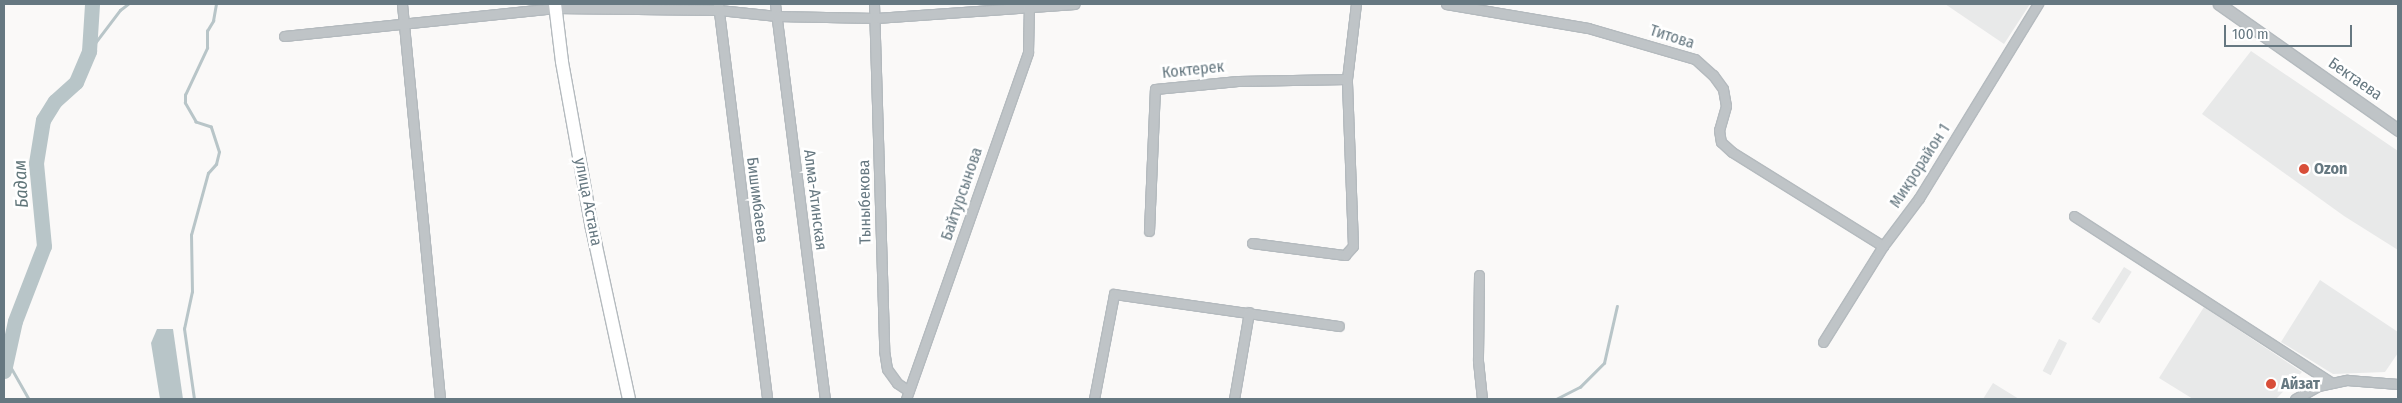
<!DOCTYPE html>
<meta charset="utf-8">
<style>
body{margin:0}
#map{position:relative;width:2402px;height:403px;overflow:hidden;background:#faf9f8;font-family:"Fira Sans Condensed",sans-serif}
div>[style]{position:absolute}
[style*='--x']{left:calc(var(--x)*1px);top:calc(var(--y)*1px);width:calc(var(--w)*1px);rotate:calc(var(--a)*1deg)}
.built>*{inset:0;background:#e8e9e9;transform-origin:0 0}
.water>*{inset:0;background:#b8c5c8}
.stream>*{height:2.5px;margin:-1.25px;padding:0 1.25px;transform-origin:1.25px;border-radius:1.25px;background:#b8c5c8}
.river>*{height:15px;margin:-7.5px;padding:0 7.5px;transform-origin:7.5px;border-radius:7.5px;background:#b8c5c8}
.roads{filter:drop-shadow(1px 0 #b4babe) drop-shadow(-1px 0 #b4babe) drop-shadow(0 1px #b4babe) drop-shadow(0 -1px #b4babe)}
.minor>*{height:9px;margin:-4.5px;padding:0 4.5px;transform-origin:4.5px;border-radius:4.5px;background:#bfc4c7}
.tertiary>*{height:11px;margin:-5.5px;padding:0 5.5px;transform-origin:5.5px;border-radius:5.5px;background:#bfc4c7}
.secondary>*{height:12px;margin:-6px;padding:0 6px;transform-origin:6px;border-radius:6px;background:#fff}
.dots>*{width:14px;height:14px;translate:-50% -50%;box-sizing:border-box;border:2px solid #fff;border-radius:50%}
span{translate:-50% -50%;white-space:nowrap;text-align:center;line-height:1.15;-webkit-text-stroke:5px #fff;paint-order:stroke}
.street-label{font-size:16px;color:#667881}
.poi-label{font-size:16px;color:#667881;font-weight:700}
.left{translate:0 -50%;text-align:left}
.water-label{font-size:18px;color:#61767a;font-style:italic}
.frame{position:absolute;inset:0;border:5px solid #667881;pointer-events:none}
.scale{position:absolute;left:2224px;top:25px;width:128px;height:22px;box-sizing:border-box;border:2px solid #667881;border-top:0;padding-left:6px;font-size:15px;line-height:18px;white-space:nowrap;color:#667881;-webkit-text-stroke:4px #fff;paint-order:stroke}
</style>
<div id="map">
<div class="built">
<div style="clip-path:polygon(1945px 4px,2030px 4px,2004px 44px)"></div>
<div style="clip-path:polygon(2251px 51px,2398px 151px,2398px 250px,2344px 216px,2202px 114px)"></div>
<div style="left:2124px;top:267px;width:9px;height:61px;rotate:32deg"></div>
<div style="clip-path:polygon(2320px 280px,2398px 332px,2398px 353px,2385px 372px,2333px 374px,2281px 342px)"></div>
<div style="clip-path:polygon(2204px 307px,2302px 372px,2276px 399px,2193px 399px,2159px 378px)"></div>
<div style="left:2059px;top:339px;width:9px;height:36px;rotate:27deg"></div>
<div style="clip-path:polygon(1993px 383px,2019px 399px,1983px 399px)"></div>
</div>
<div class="water">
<div style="clip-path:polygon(157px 329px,173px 329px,183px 399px,160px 399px,151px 343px)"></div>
</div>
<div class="stream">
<div style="--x:89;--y:51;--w:51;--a:-52.9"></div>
<div style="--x:120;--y:10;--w:10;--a:-37"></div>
<div style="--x:8;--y:362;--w:43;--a:60.4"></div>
<div style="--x:194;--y:399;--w:71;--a:-98.1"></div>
<div style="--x:184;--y:329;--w:38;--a:-78"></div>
<div style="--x:192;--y:292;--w:57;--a:-91"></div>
<div style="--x:191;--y:235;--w:64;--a:-74.7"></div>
<div style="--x:208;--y:173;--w:12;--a:-48"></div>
<div style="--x:216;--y:164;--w:12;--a:-76"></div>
<div style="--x:219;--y:152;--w:26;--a:-108"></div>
<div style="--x:211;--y:127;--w:16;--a:-162"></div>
<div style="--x:196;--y:122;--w:22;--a:-120"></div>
<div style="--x:185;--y:103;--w:8;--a:-90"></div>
<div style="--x:185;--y:95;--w:52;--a:-64.9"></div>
<div style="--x:207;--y:48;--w:17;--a:-90"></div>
<div style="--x:207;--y:31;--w:12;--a:-59"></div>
<div style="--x:213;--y:21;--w:17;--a:-80"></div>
<div style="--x:1556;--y:399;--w:27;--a:-27"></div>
<div style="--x:1580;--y:387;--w:34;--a:-45"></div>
<div style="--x:1604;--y:363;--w:58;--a:-77.2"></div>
</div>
<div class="river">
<div style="--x:4;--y:371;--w:51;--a:-77.6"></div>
<div style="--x:15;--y:321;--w:80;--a:-68.9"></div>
<div style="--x:44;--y:246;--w:83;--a:-95.5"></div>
<div style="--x:36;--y:163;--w:44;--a:-80.8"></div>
<div style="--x:43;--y:120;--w:22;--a:-58"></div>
<div style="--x:55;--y:101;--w:28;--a:-42"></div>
<div style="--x:76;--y:82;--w:34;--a:-67"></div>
<div style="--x:89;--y:51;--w:47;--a:-86.3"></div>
</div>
<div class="roads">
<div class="minor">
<div style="--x:402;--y:4;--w:397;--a:84.5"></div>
<div style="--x:718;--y:4;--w:398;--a:82.9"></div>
<div style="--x:775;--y:4;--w:398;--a:82.8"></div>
<div style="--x:874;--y:4;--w:346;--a:88.3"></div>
<div style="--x:884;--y:350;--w:19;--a:81"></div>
<div style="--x:887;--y:369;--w:17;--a:54"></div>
<div style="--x:897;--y:383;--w:14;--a:34"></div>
<div style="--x:1446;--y:4;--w:144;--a:9.6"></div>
<div style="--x:1588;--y:28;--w:111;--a:16.2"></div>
<div style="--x:1695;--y:59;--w:24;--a:42"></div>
<div style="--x:1713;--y:75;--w:17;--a:54"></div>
<div style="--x:1723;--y:89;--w:17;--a:80"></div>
<div style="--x:1726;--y:106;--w:25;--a:106"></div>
<div style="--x:1719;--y:130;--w:12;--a:81"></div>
<div style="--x:1721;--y:142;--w:15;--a:42"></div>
<div style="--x:1732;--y:152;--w:178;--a:31.9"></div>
<div style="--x:284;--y:36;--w:273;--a:-5.9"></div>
<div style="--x:556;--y:8;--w:163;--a:0.7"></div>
<div style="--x:719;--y:10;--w:58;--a:5.9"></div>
<div style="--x:777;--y:16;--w:99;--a:1.2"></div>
<div style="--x:876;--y:18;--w:199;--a:-4"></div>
<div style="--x:2074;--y:216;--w:307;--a:32.9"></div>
<div style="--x:1149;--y:231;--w:142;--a:-87.6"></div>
<div style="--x:1155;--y:89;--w:83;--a:-5.5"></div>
<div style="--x:1238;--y:81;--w:109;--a:-1.1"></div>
<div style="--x:1252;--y:243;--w:94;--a:7.4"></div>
<div style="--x:1345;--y:255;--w:12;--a:-48"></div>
<div style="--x:1353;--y:246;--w:167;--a:-92.1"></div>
<div style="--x:1347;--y:79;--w:76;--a:-83.2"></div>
<div style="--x:1479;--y:275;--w:86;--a:90.7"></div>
<div style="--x:1478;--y:361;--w:38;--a:84"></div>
<div style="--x:1823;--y:342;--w:113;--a:-58"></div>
<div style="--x:1883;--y:246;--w:60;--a:-53.1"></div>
<div style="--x:1919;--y:198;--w:228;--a:-58.5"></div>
<div style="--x:906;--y:399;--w:368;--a:-70.6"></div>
<div style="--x:1028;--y:52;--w:48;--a:-88.8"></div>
<div style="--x:1094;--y:399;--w:107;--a:-79.2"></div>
<div style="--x:1114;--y:294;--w:227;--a:8.1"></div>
<div style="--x:1234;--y:399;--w:88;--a:-80.2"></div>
<div style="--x:2295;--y:399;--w:26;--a:-29"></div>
<div style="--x:2318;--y:386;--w:30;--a:-12"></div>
<div style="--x:2347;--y:380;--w:51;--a:4.5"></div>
</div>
<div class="tertiary">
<div style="--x:2219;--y:4;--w:219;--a:35.1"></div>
</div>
<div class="secondary">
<div style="--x:555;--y:4;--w:58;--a:83.1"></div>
<div style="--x:562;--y:62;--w:169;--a:79.8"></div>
<div style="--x:592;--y:228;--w:175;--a:77.8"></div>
</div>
</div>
<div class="dots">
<div style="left:2304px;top:169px;background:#d84e39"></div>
<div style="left:2271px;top:384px;background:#d84e39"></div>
</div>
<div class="street-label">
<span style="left:1672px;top:37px;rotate:18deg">Титова</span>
<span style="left:1193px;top:70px;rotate:-6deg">Коктерек</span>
<span style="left:2355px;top:79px;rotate:35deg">Бектаева</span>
<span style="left:1920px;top:166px;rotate:-57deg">Микрорайон 1</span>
<span style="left:962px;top:194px;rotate:-71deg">Байтурсынова</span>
<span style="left:757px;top:200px;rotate:83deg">Бишимбаева</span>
<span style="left:815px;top:200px;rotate:83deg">Алма-Атинская</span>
<span style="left:588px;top:202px;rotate:79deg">улица Астана</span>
<span style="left:865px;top:202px;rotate:-91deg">Тыныбекова</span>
</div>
<div class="poi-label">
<span class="left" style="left:2314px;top:169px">Ozon</span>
<span class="left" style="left:2281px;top:384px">Айзат</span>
</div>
<div class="water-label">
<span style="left:21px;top:184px;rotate:-93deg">Бадам</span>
</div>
<div class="frame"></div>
<div class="scale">100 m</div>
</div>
